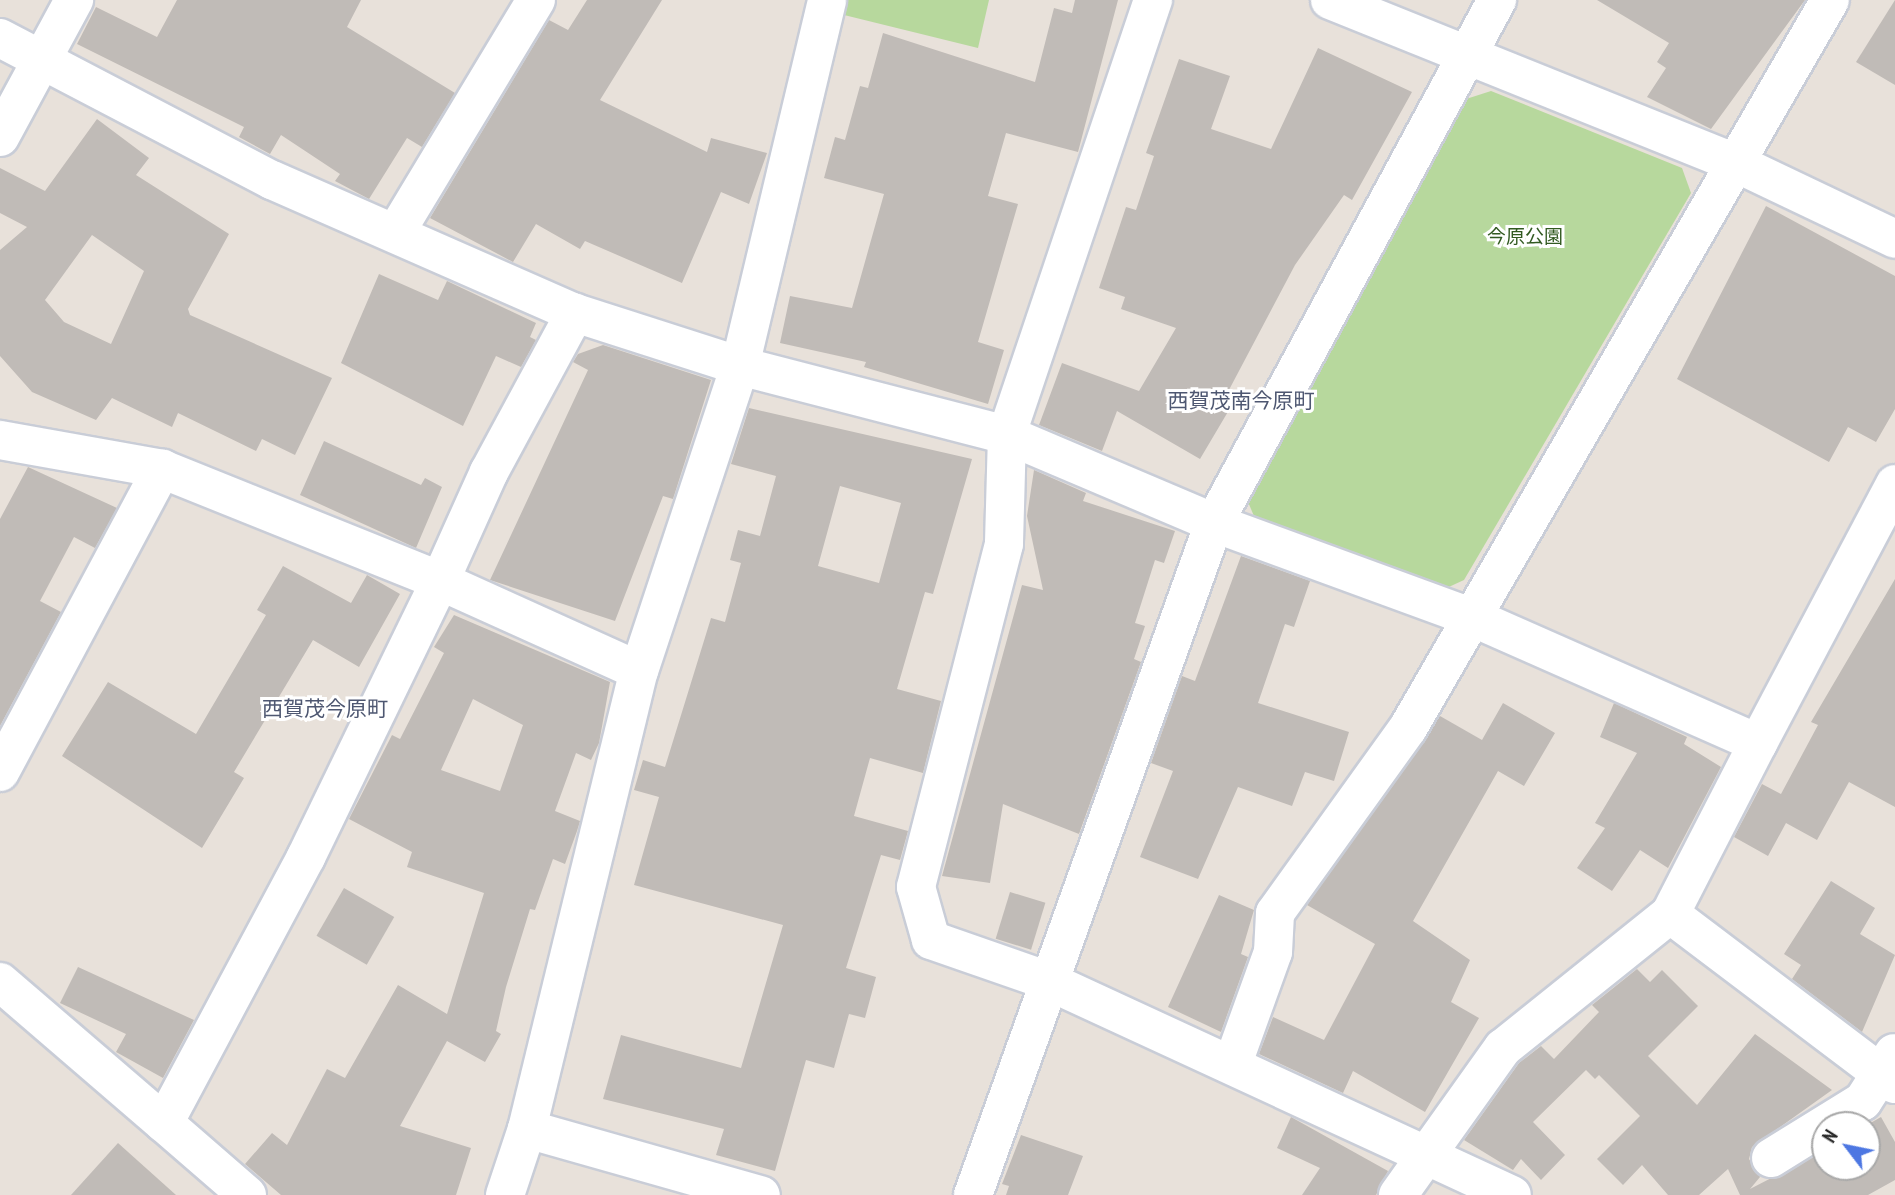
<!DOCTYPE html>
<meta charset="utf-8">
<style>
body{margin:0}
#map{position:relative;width:1895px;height:1195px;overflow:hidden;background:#e8e1da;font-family:"PT Sans Narrow","Noto Sans JP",sans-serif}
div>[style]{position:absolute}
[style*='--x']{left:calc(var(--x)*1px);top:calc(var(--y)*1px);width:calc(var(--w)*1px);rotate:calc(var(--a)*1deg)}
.green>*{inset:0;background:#b7d89d}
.building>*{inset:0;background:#c0bbb7;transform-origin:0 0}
.roads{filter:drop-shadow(2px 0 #c9cdd7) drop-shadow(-2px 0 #c9cdd7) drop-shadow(0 2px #c9cdd7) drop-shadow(0 -2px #c9cdd7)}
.minor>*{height:38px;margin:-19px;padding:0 19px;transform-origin:19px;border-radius:19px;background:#fff}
span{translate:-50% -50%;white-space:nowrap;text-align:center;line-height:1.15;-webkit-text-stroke:6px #fff;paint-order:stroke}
.park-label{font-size:19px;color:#325a21}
.neighbourhood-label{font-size:21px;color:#4e5771}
.north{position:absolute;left:1811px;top:1111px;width:70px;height:70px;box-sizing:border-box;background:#fff;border:2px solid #a9a9a9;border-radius:50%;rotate:302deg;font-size:19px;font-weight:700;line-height:28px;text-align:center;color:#272727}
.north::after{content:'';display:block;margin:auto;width:24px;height:32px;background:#4d77e2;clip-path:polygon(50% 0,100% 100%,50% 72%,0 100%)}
</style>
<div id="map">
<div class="green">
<div style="clip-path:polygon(843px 0,989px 0,978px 48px,840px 14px)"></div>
<div style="clip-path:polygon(1491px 91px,1682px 168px,1691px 193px,1464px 580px,1440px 591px,1256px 521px,1246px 497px,1463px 100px)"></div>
</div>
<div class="building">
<div style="clip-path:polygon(177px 0,361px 0,347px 27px,455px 93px,422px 147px,407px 138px,369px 199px,335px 181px,340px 174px,281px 135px,270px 154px,239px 137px,244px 127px,77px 44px,96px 7px,157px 37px)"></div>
<div style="clip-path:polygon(587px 0,662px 0,600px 100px,707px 152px,711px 138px,767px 153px,749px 204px,721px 192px,682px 283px,585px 241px,580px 249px,536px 224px,513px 262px,430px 218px,549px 20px,568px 30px)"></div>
<div style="clip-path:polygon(1075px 0,1118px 0,1078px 152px,1006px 133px,988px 196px,1018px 204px,978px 342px,1004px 350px,988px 404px,864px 367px,866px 362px,780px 343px,790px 296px,852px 308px,884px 194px,824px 178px,835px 137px,845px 140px,860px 86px,868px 88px,883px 33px,1035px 82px,1054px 8px,1072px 13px)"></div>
<div style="clip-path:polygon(1597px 0,1805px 0,1711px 129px,1647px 97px,1666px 68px,1657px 62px,1669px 43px)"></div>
<div style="clip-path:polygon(1895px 0,1895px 85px,1856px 62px)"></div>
<div style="clip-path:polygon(1318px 48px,1412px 92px,1352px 200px,1344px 195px,1295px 265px,1221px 405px,1229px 410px,1200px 459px,1117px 411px,1102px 451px,1039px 425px,1062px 363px,1139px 391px,1176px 328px,1121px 309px,1125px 297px,1099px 288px,1126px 207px,1136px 210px,1154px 156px,1146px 153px,1179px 59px,1230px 76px,1211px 129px,1271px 149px)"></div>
<div style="clip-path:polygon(evenodd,97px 119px,149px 158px,136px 175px,229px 234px,188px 309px,190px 315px,332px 378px,295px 455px,262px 439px,256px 451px,178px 413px,172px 427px,112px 398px,96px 420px,32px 392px,0 356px,0 250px,27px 227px,0 213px,0 168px,45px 191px,97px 119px,92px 235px,144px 271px,111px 344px,64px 322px,45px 300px,92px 235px)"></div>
<div style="clip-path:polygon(1766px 206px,1895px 276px,1895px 409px,1876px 442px,1848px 427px,1829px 462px,1677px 379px)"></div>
<div style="clip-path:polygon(379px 274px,438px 300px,447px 281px,536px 323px,530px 337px,536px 340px,521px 367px,496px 356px,463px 426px,341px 363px)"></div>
<div style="clip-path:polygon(603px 345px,711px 380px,673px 499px,663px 496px,615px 621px,490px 580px,588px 370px,573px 362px,578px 354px)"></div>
<div style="clip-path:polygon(evenodd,749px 408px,972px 459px,933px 594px,925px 592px,897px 689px,941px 701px,923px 773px,870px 758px,854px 816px,908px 831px,900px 860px,881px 855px,846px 968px,876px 977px,865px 1018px,849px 1014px,834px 1068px,806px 1060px,775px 1171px,716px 1155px,724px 1129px,603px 1099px,621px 1035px,741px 1068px,783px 925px,634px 885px,659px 797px,634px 790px,643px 760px,665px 767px,711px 618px,725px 622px,741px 563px,730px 560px,738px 530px,760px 536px,776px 476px,731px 464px,749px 408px,840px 486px,901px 503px,879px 583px,818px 566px,840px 486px)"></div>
<div style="clip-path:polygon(324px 441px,421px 485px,425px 478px,442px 487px,416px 548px,300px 495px)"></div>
<div style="clip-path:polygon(28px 467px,117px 508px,95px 548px,74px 537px,40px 601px,61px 612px,0 726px,0 519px)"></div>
<div style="clip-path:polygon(1034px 470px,1086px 493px,1083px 501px,1175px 531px,1164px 563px,1155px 560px,1135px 623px,1145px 626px,1134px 659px,1141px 662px,1079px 834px,1003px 804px,990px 883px,942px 876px,1022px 585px,1043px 590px,1027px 516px)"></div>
<div style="clip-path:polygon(1241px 556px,1310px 581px,1294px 627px,1285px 624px,1258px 703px,1349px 732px,1334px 781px,1305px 772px,1292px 806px,1238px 787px,1198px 879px,1140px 857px,1173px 771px,1151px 763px,1182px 676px,1195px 681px)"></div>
<div style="clip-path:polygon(283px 566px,351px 603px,367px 575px,400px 594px,359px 667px,313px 640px,234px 772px,244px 778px,202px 848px,62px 756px,108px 682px,196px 734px,266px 615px,257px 610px)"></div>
<div style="clip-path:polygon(1895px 579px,1895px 807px,1849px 782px,1817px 840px,1786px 823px,1768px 856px,1734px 837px,1762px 784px,1781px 794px,1818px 725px,1811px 722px)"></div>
<div style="clip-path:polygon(evenodd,454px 615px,610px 682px,599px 743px,591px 760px,576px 753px,555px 811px,580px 821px,577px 831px,565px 864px,553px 859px,535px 910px,530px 909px,506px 987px,496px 1031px,501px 1034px,485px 1062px,447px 1041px,400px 1126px,471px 1148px,456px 1195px,281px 1195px,245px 1164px,272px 1133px,287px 1145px,327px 1069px,345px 1078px,398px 985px,447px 1014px,484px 893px,407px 867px,412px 852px,349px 819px,392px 735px,400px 739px,444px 653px,434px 647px,454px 615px,473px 699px,523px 725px,500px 791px,441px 770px,473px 699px)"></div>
<div style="clip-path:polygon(1503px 703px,1555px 733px,1524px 786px,1498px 771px,1413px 921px,1470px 960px,1451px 1002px,1479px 1018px,1425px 1112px,1353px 1071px,1343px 1093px,1259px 1054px,1273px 1017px,1324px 1040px,1375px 944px,1307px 905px,1440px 716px,1482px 740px)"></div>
<div style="clip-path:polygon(1614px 703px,1687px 737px,1684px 744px,1721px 767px,1668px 868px,1640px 850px,1612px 891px,1577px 868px,1605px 828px,1595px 823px,1637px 753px,1600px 737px)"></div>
<div style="clip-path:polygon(1831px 881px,1875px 908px,1860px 934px,1895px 955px,1862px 1032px,1792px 979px,1801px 965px,1784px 954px)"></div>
<div style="left:344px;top:888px;width:58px;height:55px;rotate:30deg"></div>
<div style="left:1010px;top:892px;width:37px;height:49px;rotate:17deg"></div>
<div style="clip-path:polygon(1219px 895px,1254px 910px,1241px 954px,1248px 957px,1221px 1032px,1168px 1007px)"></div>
<div style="clip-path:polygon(78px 967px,194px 1020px,163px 1078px,116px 1052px,126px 1034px,60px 1003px)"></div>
<div style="clip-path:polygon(1637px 969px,1650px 982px,1662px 970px,1698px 1006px,1648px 1056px,1697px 1105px,1755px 1034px,1832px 1090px,1752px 1147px,1749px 1159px,1760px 1177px,1750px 1189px,1825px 1150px,1825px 1167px,1867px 1167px,1867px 1125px,1881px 1117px,1895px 1142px,1895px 1180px,1868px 1195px,1740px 1195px,1728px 1169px,1699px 1195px,1668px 1195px,1642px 1165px,1623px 1185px,1597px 1159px,1640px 1116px,1599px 1075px,1595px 1079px,1586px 1070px,1533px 1122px,1565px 1155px,1541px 1180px,1521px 1159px,1513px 1170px,1464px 1140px,1519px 1063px,1541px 1046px,1554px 1059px,1599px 1012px,1592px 1005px)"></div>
<div style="clip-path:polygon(1291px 1117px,1388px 1171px,1376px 1195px,1302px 1195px,1320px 1168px,1277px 1148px)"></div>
<div style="clip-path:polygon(1021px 1135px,1083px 1156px,1068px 1195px,1006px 1195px,1009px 1186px,1002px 1184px)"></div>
<div style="clip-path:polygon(118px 1143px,176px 1195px,71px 1195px)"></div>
</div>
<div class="roads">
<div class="minor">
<div style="--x:1153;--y:0;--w:459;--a:108.6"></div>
<div style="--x:1007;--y:435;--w:109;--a:91.6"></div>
<div style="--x:1004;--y:544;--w:354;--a:104.4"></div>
<div style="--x:916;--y:887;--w:55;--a:74.2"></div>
<div style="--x:931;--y:940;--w:122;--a:19.2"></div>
<div style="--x:1046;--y:980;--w:513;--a:24.77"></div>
<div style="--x:1330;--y:0;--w:437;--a:21.9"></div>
<div style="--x:1736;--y:163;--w:176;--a:25.5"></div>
<div style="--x:0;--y:38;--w:307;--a:27.6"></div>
<div style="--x:272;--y:180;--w:331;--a:23.7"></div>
<div style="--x:575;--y:313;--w:173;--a:17.8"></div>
<div style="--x:740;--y:366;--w:276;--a:14.5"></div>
<div style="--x:1007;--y:435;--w:225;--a:23"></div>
<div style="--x:1214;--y:523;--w:277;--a:20.1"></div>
<div style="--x:1474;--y:618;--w:310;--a:23.8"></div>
<div style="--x:1758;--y:743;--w:192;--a:117.2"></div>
<div style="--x:1670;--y:914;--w:282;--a:37.1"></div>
<div style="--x:0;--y:137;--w:156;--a:-61.6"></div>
<div style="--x:396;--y:232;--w:271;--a:-58.9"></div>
<div style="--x:0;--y:440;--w:165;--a:10.1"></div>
<div style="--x:162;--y:469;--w:300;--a:21.9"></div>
<div style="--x:440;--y:581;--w:120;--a:-65.8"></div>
<div style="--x:489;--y:472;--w:181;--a:-61.6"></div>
<div style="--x:1758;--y:743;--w:293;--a:-62.1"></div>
<div style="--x:0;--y:772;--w:344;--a:-61.9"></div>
<div style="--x:0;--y:982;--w:216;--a:40.7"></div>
<div style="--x:1233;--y:1063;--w:118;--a:-70.2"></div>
<div style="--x:1273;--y:952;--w:39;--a:-87"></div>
<div style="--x:1275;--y:913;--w:228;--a:-54.3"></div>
<div style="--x:1408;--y:728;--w:841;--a:-59.9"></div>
<div style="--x:527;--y:1129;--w:243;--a:15.8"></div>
<div style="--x:1771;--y:1158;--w:108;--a:-31.8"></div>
<div style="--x:1863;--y:1101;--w:57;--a:-57.1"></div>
<div style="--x:247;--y:1195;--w:110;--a:-139.1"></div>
<div style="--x:164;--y:1123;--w:302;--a:-61.9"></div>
<div style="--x:306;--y:857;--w:307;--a:-64.1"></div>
<div style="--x:440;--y:581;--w:218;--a:24.3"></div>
<div style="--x:505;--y:1195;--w:70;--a:-71.6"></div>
<div style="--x:527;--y:1129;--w:471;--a:-76.3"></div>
<div style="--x:639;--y:671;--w:321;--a:-71.7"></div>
<div style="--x:740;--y:366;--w:376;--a:-76.6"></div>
<div style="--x:973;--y:1195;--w:714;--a:-70.27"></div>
<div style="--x:1214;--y:523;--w:595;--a:-61.58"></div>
<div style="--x:1398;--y:1195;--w:181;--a:-54.5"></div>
<div style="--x:1503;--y:1048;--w:214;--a:-38.7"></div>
</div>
</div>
<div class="park-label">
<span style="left:1525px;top:237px">今原公園</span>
</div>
<div class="neighbourhood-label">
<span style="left:1241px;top:401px">西賀茂南今原町</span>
<span style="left:325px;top:709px">西賀茂今原町</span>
</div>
<div class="north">N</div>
</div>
